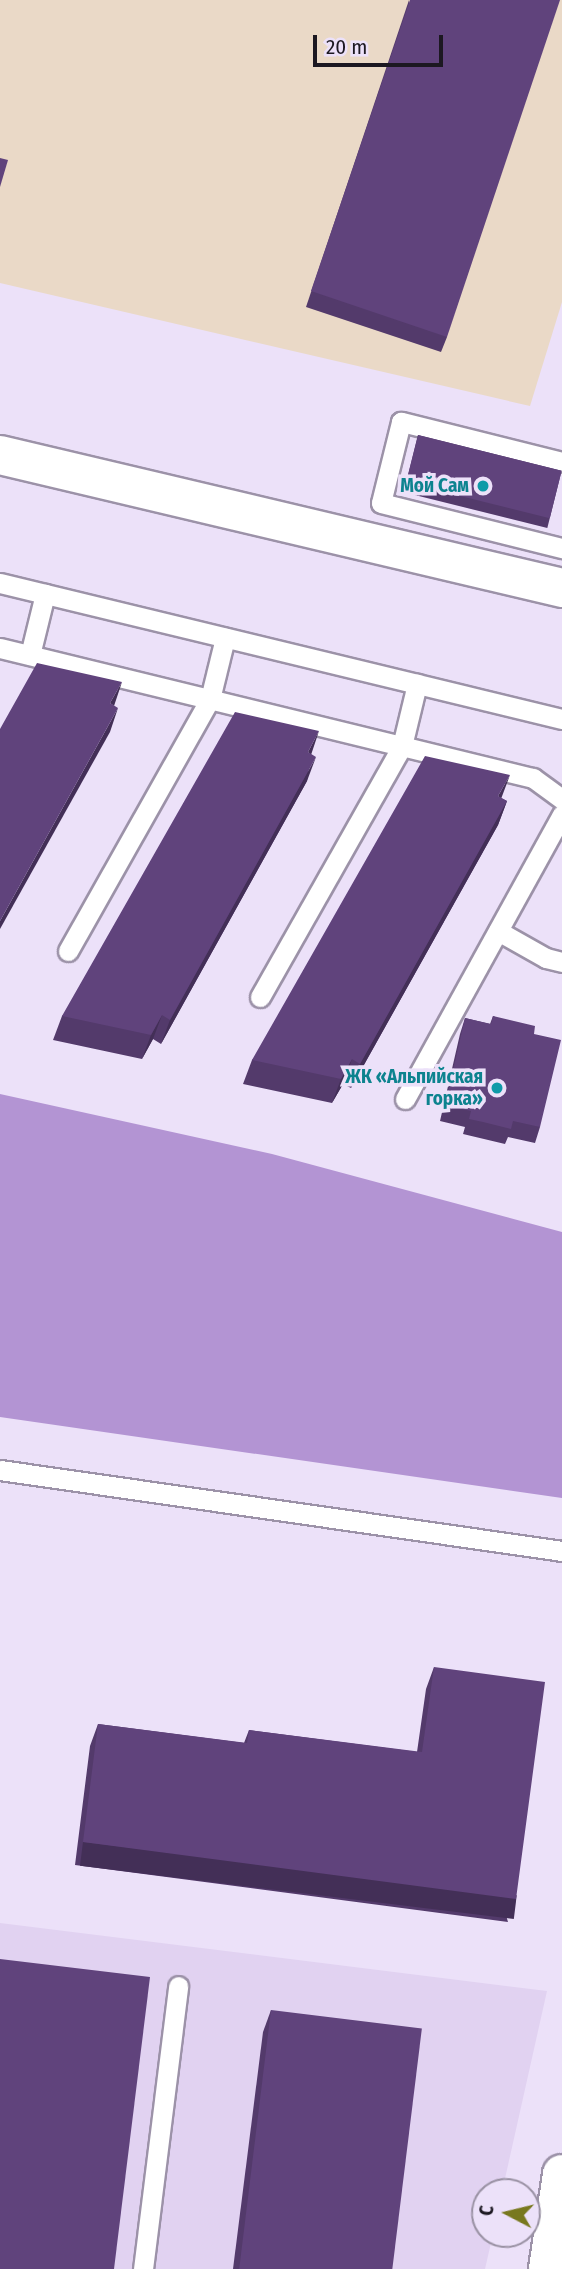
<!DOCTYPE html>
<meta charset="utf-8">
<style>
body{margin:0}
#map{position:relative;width:562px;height:2269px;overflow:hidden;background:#ece1f9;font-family:"Fira Sans Condensed",sans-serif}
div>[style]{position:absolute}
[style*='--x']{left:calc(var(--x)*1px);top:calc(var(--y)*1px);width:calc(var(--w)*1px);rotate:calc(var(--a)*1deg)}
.built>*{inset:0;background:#e1d2f1}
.industrial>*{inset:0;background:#ead9c7}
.forest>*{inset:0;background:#b394d3}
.roads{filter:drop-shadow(2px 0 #9c92a8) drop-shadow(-2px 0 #9c92a8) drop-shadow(0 2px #9c92a8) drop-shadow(0 -2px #9c92a8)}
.lane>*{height:19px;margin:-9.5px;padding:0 9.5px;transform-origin:9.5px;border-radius:9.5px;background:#fff}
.street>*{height:38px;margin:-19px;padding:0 19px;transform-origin:19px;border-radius:19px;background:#fff}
.wall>*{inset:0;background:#533a6b;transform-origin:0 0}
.shaded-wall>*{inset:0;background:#432f57;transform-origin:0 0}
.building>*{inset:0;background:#60437c;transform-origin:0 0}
.dots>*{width:19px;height:19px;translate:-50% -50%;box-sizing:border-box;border:4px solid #ece1f9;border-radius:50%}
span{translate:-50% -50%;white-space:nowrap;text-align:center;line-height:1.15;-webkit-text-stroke:7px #ece1f9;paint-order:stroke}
.culture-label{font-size:19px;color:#0d838f;font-weight:700}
.right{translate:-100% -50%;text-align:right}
.north{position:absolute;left:471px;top:2178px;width:70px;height:70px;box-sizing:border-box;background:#ece1f9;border:2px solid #9991a3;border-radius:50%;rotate:277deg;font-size:19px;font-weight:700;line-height:28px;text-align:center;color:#1c1821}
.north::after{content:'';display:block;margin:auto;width:24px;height:32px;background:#78781e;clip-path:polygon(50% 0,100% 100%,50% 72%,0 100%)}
.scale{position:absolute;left:313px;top:35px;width:130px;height:32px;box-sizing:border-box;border:4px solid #1c1821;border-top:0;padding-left:9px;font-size:21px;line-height:24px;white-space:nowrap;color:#1c1821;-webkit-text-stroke:5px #ece1f9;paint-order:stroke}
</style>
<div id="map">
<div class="built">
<div style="clip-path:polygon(0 1923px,547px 1991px,502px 2192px,485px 2192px,485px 2234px,493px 2234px,485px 2269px,0 2269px)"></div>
</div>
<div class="industrial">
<div style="clip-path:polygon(0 0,562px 0,562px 302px,530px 406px,0 283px)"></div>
</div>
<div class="forest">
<div style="clip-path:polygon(0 1094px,272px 1154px,562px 1232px,562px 1498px,0 1417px)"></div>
</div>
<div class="roads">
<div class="lane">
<div style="--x:562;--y:462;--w:166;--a:-166"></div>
<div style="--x:401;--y:422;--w:83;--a:103.9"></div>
<div style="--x:381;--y:503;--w:187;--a:14"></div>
<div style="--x:0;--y:583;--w:578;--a:13.6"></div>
<div style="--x:0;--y:648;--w:549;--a:13.71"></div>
<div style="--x:533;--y:778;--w:36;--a:36"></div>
<div style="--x:30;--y:655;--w:63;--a:-76.2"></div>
<div style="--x:498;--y:931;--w:55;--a:29.4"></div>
<div style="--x:546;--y:958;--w:16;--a:14"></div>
<div style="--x:68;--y:951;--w:289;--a:-60.6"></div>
<div style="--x:210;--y:699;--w:63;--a:-76.2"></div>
<div style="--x:260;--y:997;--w:288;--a:-60.5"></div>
<div style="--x:402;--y:746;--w:64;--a:-76.4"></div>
<div style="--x:405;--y:1099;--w:325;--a:-61.1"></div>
<div style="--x:0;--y:1470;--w:568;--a:8.2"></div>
<div style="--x:143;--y:2269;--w:285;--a:-82.9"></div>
</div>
<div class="street">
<div style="--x:0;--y:455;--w:578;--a:13.31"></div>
<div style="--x:548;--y:2269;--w:96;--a:-81.6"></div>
</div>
</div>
<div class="wall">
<div style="clip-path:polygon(409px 0,447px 337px,441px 352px,306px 307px)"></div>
<div style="left:418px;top:435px;width:148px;height:59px;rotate:14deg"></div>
<div style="clip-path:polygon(311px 754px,307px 781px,161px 1044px,153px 1039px,142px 1059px,53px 1040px,62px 1016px)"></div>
<div style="clip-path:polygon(501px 798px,507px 801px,498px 825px,351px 1088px,343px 1084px,332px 1103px,243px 1084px,252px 1060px)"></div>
<div style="clip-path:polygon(493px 1016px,534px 1034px,540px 1127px,535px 1143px,508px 1137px,505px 1144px,463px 1134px,465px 1127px,440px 1121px,460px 1034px,465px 1018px,490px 1024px)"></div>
<div style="clip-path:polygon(434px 1667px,508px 1922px,75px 1865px,90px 1746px,98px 1724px,244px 1743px,249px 1730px,417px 1752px,426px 1689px)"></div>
<div style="clip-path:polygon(271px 2010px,391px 2269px,233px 2269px,263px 2032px)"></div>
</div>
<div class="shaded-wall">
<div style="clip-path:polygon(122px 682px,114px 706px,110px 703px)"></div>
<div style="clip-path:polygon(118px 708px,110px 732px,0 929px,0 921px)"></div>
<div style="clip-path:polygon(319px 731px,311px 755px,308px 752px)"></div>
<div style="clip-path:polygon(316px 757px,307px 781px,161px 1044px,170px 1020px)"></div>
<div style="clip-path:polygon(510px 775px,501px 799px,498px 796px)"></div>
<div style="clip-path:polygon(507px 801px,498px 825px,351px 1088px,360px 1064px)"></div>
<div style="clip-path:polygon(162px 1015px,153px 1039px,142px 1059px,151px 1035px)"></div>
<div style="clip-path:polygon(352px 1059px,343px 1084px,332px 1103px,341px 1079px)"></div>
<div style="left:83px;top:1842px;width:437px;height:24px;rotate:7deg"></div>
</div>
<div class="building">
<div style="clip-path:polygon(410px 0,560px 0,447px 337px,311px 291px)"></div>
<div style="clip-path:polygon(0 158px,8px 160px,0 187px)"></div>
<div style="left:418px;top:435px;width:148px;height:49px;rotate:14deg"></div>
<div style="clip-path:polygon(37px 663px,122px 682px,110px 703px,118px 708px,0 921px,0 729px)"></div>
<div style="clip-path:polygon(235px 712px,319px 731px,308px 752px,316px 757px,170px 1020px,162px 1015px,151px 1035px,62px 1016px)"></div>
<div style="clip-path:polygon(425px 756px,510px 775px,498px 796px,507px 801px,360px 1064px,352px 1059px,341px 1079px,252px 1060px)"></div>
<div style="clip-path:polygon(493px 1016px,535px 1026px,534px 1034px,561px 1040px,540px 1127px,513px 1121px,511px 1129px,483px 1122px,469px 1119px,471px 1111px,445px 1105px,465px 1018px,491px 1024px)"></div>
<div style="clip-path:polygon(434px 1667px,545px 1682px,516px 1899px,83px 1842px,98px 1724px,247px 1743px,249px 1730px,422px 1752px)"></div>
<div style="clip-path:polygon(0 1959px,150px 1977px,114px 2269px,0 2269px)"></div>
<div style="left:271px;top:2010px;width:152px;height:261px;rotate:7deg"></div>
</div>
<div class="dots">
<div style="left:483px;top:486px;background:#0f9aa8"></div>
<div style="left:497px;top:1088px;background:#0f9aa8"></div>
</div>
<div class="culture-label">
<span class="right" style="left:469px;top:486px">Мой Сам</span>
<span class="right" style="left:483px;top:1088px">ЖК «Альпийская<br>горка»</span>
</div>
<div class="north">С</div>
<div class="scale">20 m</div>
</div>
